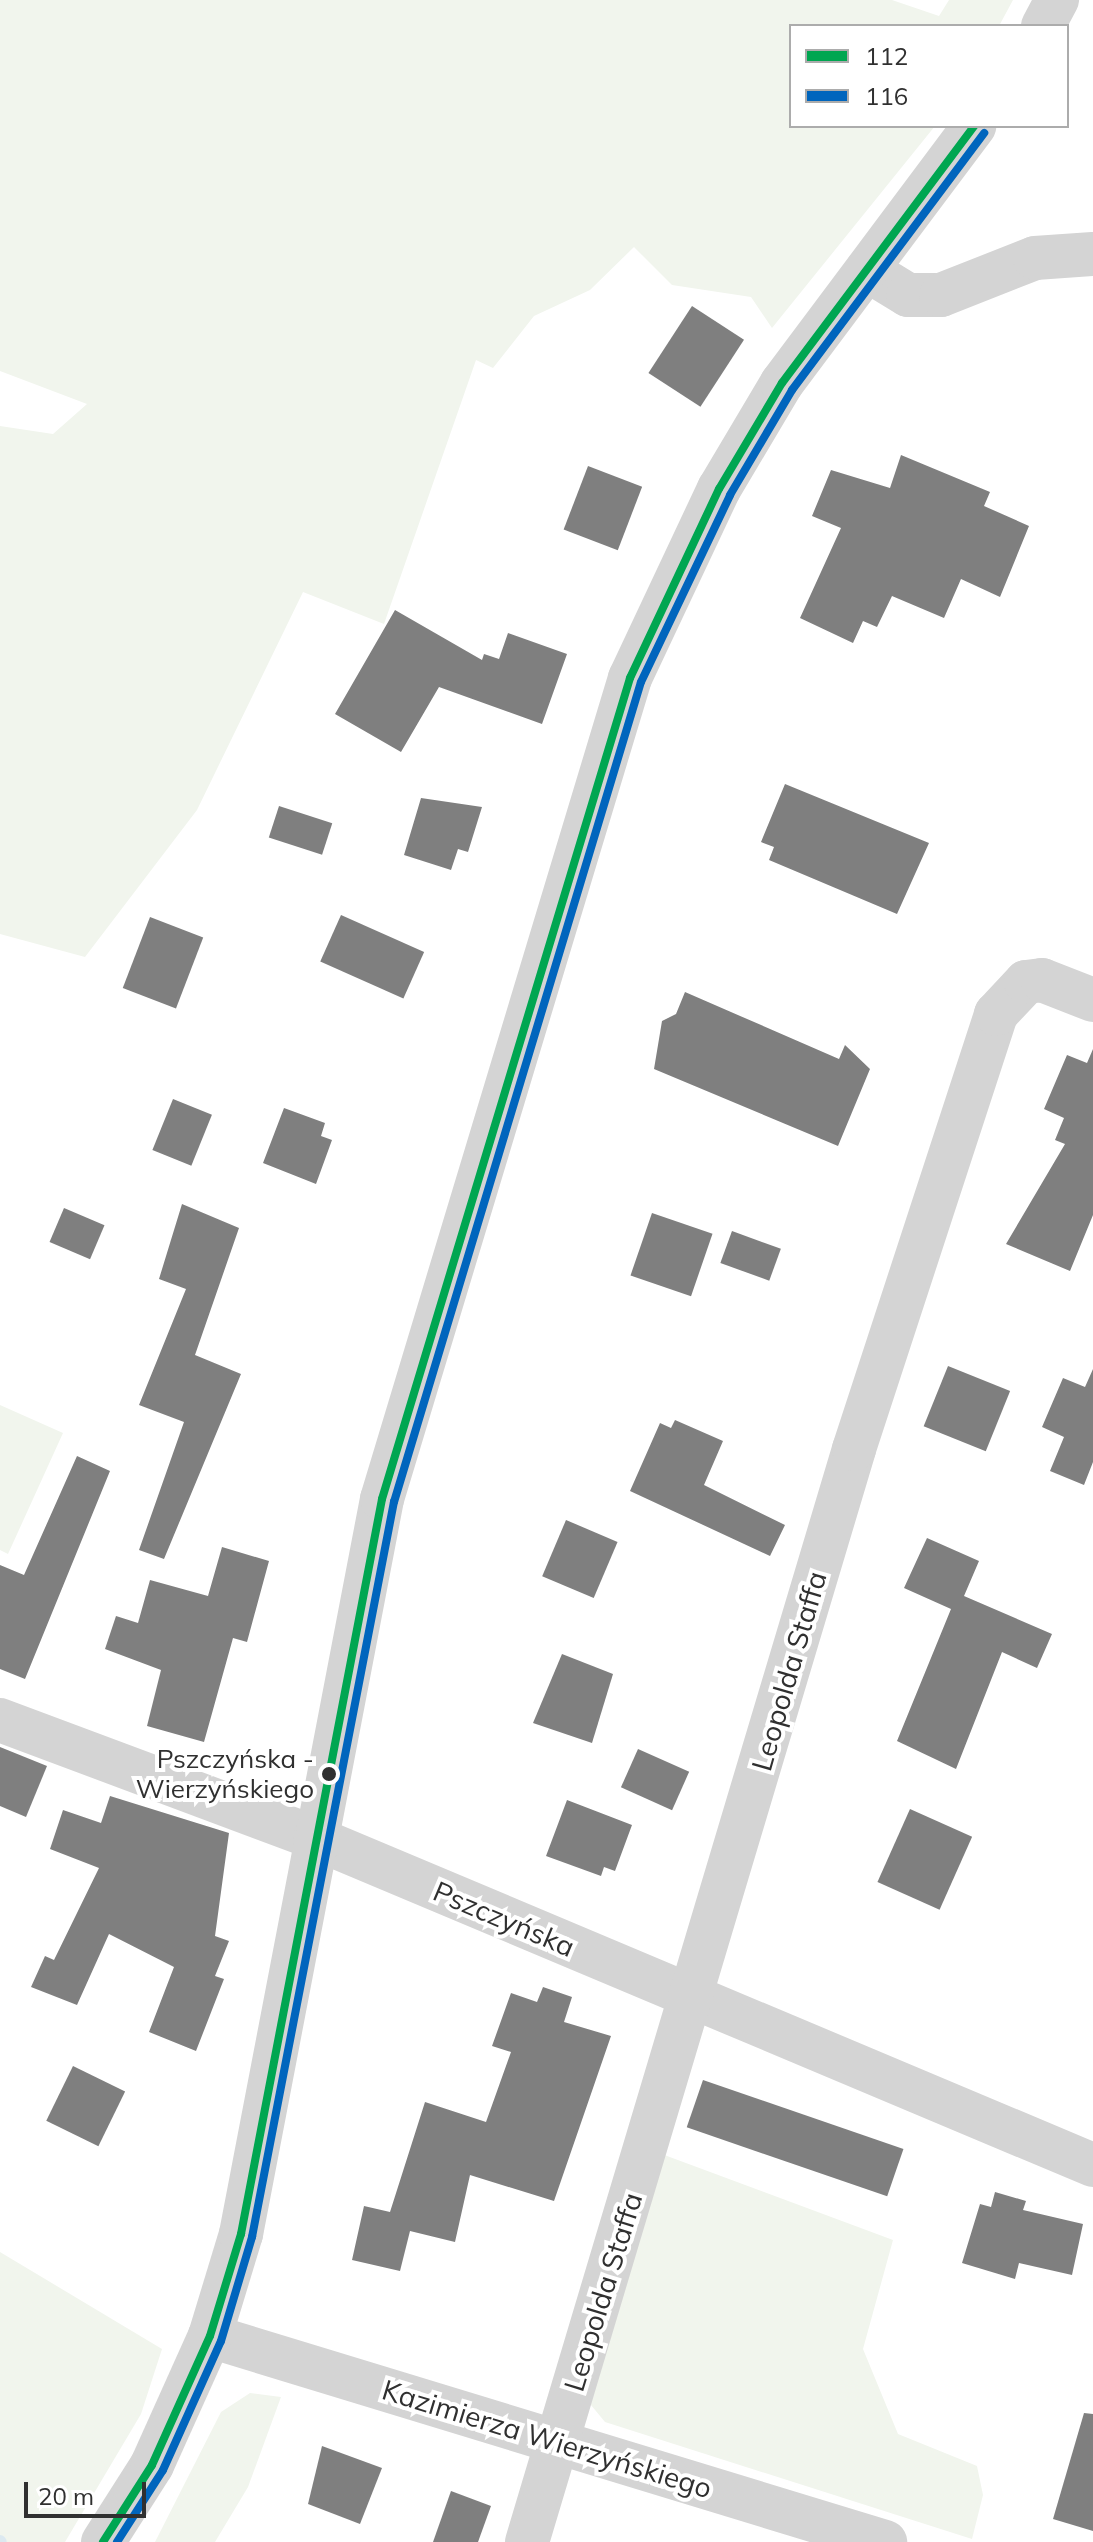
<!DOCTYPE html>
<meta charset="utf-8">
<style>
body{margin:0}
#map{position:relative;width:1093px;height:2542px;overflow:hidden;background:#fff;font-family:Mulish,sans-serif}
div>[style]{position:absolute}
[style*='--x']{left:calc(var(--x)*1px);top:calc(var(--y)*1px);width:calc(var(--w)*1px);rotate:calc(var(--a)*1deg)}
.green>*{inset:0;background:#f1f5ed}
.stream>*{height:12px;margin:-6px;padding:0 6px;transform-origin:6px;border-radius:6px;background:#dce9f0}
.building>*{inset:0;background:#7f7f7f;transform-origin:0 0}
.minor>*{height:44px;margin:-22px;padding:0 22px;transform-origin:22px;border-radius:22px;background:#d4d4d4}
.bus-1>*{height:8px;margin:-4px;padding:0 4px;transform-origin:4px;border-radius:4px;background:#00a651}
.bus-2>*{height:8px;margin:-4px;padding:0 4px;transform-origin:4px;border-radius:4px;background:#0065bd}
.dots>*{width:22px;height:22px;translate:-50% -50%;box-sizing:border-box;border:4px solid #fff;border-radius:50%}
span{translate:-50% -50%;white-space:nowrap;text-align:center;line-height:1.15;-webkit-text-stroke:8px #fff;paint-order:stroke}
.bus-label{font-size:26px;color:#303030}
.right{translate:-100% -50%;text-align:right}
.street-label{font-size:28px;color:#303030}
.legend{position:absolute;left:789px;top:24px;width:280px;height:104px;box-sizing:border-box;background:#fff;border:2px solid #acacac;margin:0;padding:10px 14px;list-style:none;font-size:24px;color:#303030}
.legend li{display:flex;align-items:center;gap:16px;height:40px}
.legend b{width:40px;border:2px solid #acacac}
.scale{position:absolute;left:24px;top:2482px;width:122px;height:36px;box-sizing:border-box;border:4px solid #303030;border-top:0;padding-left:10px;font-size:24px;line-height:28px;white-space:nowrap;color:#303030;-webkit-text-stroke:6px #fff;paint-order:stroke}
</style>
<div id="map">
<div class="green">
<div style="clip-path:polygon(0 0,892px 0,939px 16px,949px 0,1013px 0,999px 26px,791px 26px,791px 126px,935px 126px,772px 328px,751px 297px,672px 285px,634px 247px,590px 290px,534px 316px,493px 368px,476px 360px,384px 624px,303px 592px,197px 810px,85px 957px,0 934px,0 426px,53px 434px,87px 404px,0 371px)"></div>
<div style="clip-path:polygon(0 1405px,63px 1433px,8px 1554px,0 1550px)"></div>
<div style="clip-path:polygon(659px 2153px,893px 2240px,863px 2349px,898px 2434px,977px 2466px,983px 2495px,972px 2539px,605px 2422px,586px 2399px)"></div>
<div style="clip-path:polygon(0 2252px,162px 2349px,141px 2414px,65px 2542px,0 2542px)"></div>
<div style="clip-path:polygon(250px 2393px,281px 2397px,248px 2487px,215px 2542px,155px 2542px,221px 2412px)"></div>
</div>
<div class="stream">
<div style="--x:0;--y:2541;--w:1;--a:45"></div>
</div>
<div class="building">
<div style="left:692px;top:306px;width:62px;height:80px;rotate:33deg"></div>
<div style="clip-path:polygon(901px 455px,990px 492px,984px 506px,1029px 526px,1000px 597px,961px 579px,944px 618px,892px 596px,877px 627px,863px 621px,853px 643px,800px 618px,841px 528px,812px 516px,831px 470px,890px 488px)"></div>
<div style="left:588px;top:466px;width:58px;height:68px;rotate:21deg"></div>
<div style="clip-path:polygon(395px 610px,482px 660px,484px 654px,499px 659px,508px 633px,567px 654px,542px 724px,439px 687px,401px 752px,335px 714px)"></div>
<div style="clip-path:polygon(785px 784px,929px 843px,897px 914px,769px 860px,774px 847px,761px 842px)"></div>
<div style="clip-path:polygon(421px 798px,482px 807px,468px 852px,458px 849px,451px 870px,404px 855px)"></div>
<div style="left:279px;top:806px;width:56px;height:33px;rotate:18deg"></div>
<div style="left:341px;top:915px;width:91px;height:51px;rotate:24deg"></div>
<div style="left:150px;top:917px;width:57px;height:76px;rotate:21deg"></div>
<div style="clip-path:polygon(685px 992px,839px 1059px,845px 1045px,870px 1069px,838px 1146px,654px 1069px,662px 1021px,676px 1014px)"></div>
<div style="clip-path:polygon(1093px 1049px,1093px 1215px,1070px 1271px,1006px 1244px,1065px 1144px,1055px 1140px,1064px 1118px,1044px 1109px,1067px 1055px,1087px 1063px)"></div>
<div style="left:173px;top:1099px;width:42px;height:55px;rotate:22deg"></div>
<div style="clip-path:polygon(284px 1108px,325px 1123px,321px 1136px,332px 1140px,316px 1184px,263px 1163px)"></div>
<div style="clip-path:polygon(182px 1204px,239px 1228px,195px 1355px,241px 1374px,164px 1559px,139px 1550px,184px 1422px,139px 1405px,186px 1289px,159px 1279px)"></div>
<div style="left:64px;top:1208px;width:44px;height:37px;rotate:23deg"></div>
<div style="left:652px;top:1213px;width:64px;height:66px;rotate:19deg"></div>
<div style="left:732px;top:1231px;width:52px;height:34px;rotate:20deg"></div>
<div style="left:948px;top:1366px;width:67px;height:65px;rotate:22deg"></div>
<div style="clip-path:polygon(1093px 1369px,1093px 1462px,1084px 1485px,1050px 1471px,1064px 1437px,1042px 1427px,1063px 1378px,1085px 1387px)"></div>
<div style="clip-path:polygon(675px 1420px,723px 1441px,704px 1485px,785px 1525px,770px 1556px,630px 1491px,660px 1423px,671px 1428px)"></div>
<div style="clip-path:polygon(77px 1456px,110px 1471px,25px 1679px,0 1669px,0 1565px,24px 1575px)"></div>
<div style="left:566px;top:1520px;width:56px;height:61px;rotate:23deg"></div>
<div style="clip-path:polygon(927px 1538px,979px 1561px,964px 1596px,1052px 1634px,1037px 1668px,1002px 1652px,956px 1769px,897px 1741px,951px 1609px,904px 1588px)"></div>
<div style="clip-path:polygon(222px 1547px,269px 1561px,247px 1642px,233px 1638px,204px 1742px,147px 1726px,161px 1670px,105px 1649px,116px 1616px,138px 1623px,150px 1580px,208px 1596px)"></div>
<div style="clip-path:polygon(562px 1654px,613px 1674px,592px 1743px,533px 1723px)"></div>
<div style="clip-path:polygon(0 1747px,47px 1766px,26px 1817px,0 1806px)"></div>
<div style="left:638px;top:1749px;width:56px;height:42px;rotate:24deg"></div>
<div style="clip-path:polygon(110px 1796px,229px 1833px,215px 1936px,229px 1941px,215px 1976px,224px 1979px,196px 2051px,149px 2032px,174px 1967px,109px 1934px,77px 2005px,31px 1987px,45px 1956px,54px 1960px,99px 1868px,50px 1849px,63px 1810px,101px 1823px)"></div>
<div style="clip-path:polygon(567px 1800px,632px 1825px,615px 1871px,604px 1867px,601px 1876px,546px 1856px)"></div>
<div style="left:910px;top:1809px;width:68px;height:80px;rotate:24deg"></div>
<div style="clip-path:polygon(543px 1987px,572px 1997px,564px 2022px,611px 2036px,554px 2201px,470px 2175px,455px 2242px,410px 2231px,400px 2271px,352px 2260px,364px 2206px,390px 2212px,425px 2102px,486px 2122px,511px 2052px,492px 2046px,511px 1993px,537px 2002px)"></div>
<div style="left:73px;top:2066px;width:58px;height:61px;rotate:26deg"></div>
<div style="left:703px;top:2080px;width:212px;height:50px;rotate:19deg"></div>
<div style="clip-path:polygon(995px 2192px,1026px 2201px,1023px 2210px,1083px 2224px,1072px 2275px,1019px 2263px,1015px 2279px,962px 2263px,980px 2204px,991px 2207px)"></div>
<div style="clip-path:polygon(1084px 2413px,1093px 2414px,1093px 2531px,1053px 2519px)"></div>
<div style="clip-path:polygon(322px 2446px,382px 2468px,360px 2524px,308px 2504px)"></div>
<div style="clip-path:polygon(451px 2491px,491px 2506px,478px 2542px,433px 2542px)"></div>
</div>
<div class="minor">
<div style="--x:1043;--y:26;--w:30;--a:-62"></div>
<div style="--x:867;--y:270;--w:48;--a:31.4"></div>
<div style="--x:908;--y:295;--w:33;--a:0"></div>
<div style="--x:941;--y:295;--w:101;--a:-21.5"></div>
<div style="--x:1035;--y:258;--w:58;--a:-3.9"></div>
<div style="--x:0;--y:1720;--w:336;--a:20.5"></div>
<div style="--x:315;--y:1838;--w:844;--a:22.8"></div>
<div style="--x:210;--y:2336;--w:706;--a:16.97"></div>
<div style="--x:103;--y:2542;--w:91;--a:-57.5"></div>
<div style="--x:152;--y:2465;--w:141;--a:-65.8"></div>
<div style="--x:210;--y:2336;--w:107;--a:-73.1"></div>
<div style="--x:241;--y:2234;--w:748;--a:-79.14"></div>
<div style="--x:382;--y:1499;--w:858;--a:-73.19"></div>
<div style="--x:630;--y:678;--w:209;--a:-64.8"></div>
<div style="--x:719;--y:489;--w:123;--a:-59.3"></div>
<div style="--x:782;--y:383;--w:321;--a:-53.2"></div>
<div style="--x:527;--y:2542;--w:1141;--a:-73.34"></div>
<div style="--x:854;--y:1449;--w:458;--a:-71.9"></div>
<div style="--x:996;--y:1014;--w:44;--a:-46.8"></div>
<div style="--x:1026;--y:982;--w:16;--a:-7"></div>
<div style="--x:1042;--y:980;--w:55;--a:21.4"></div>
</div>
<div class="bus-1">
<div style="--x:103;--y:2542;--w:91;--a:-57.5"></div>
<div style="--x:152;--y:2465;--w:141;--a:-65.8"></div>
<div style="--x:210;--y:2336;--w:107;--a:-73.1"></div>
<div style="--x:241;--y:2234;--w:748;--a:-79.14"></div>
<div style="--x:382;--y:1499;--w:858;--a:-73.19"></div>
<div style="--x:630;--y:678;--w:209;--a:-64.8"></div>
<div style="--x:719;--y:489;--w:123;--a:-59.3"></div>
<div style="--x:782;--y:383;--w:321;--a:-53.2"></div>
</div>
<div class="bus-2">
<div style="--x:117;--y:2542;--w:85;--a:-57.4"></div>
<div style="--x:163;--y:2470;--w:141;--a:-65.8"></div>
<div style="--x:221;--y:2341;--w:109;--a:-73.4"></div>
<div style="--x:252;--y:2237;--w:749;--a:-79.07"></div>
<div style="--x:394;--y:1502;--w:856;--a:-73.24"></div>
<div style="--x:641;--y:682;--w:207;--a:-64.5"></div>
<div style="--x:730;--y:495;--w:122;--a:-59.4"></div>
<div style="--x:792;--y:390;--w:321;--a:-53.2"></div>
</div>
<div class="dots">
<div style="left:329px;top:1774px;background:#303030"></div>
</div>
<div class="bus-label">
<span class="right" style="left:314px;top:1774px">Pszczyńska -<br>Wierzyńskiego</span>
</div>
<div class="street-label">
<span style="left:789px;top:1671px;rotate:-74deg">Leopolda Staffa</span>
<span style="left:504px;top:1919px;rotate:23deg">Pszczyńska</span>
<span style="left:603px;top:2292px;rotate:-73deg">Leopolda Staffa</span>
<span style="left:547px;top:2439px;rotate:17deg">Kazimierza Wierzyńskiego</span>
</div>
<ul class="legend">
<li><b style="height:10px;background:#00a651"></b>112</li>
<li><b style="height:10px;background:#0065bd"></b>116</li>
</ul>
<div class="scale">20 m</div>
</div>
